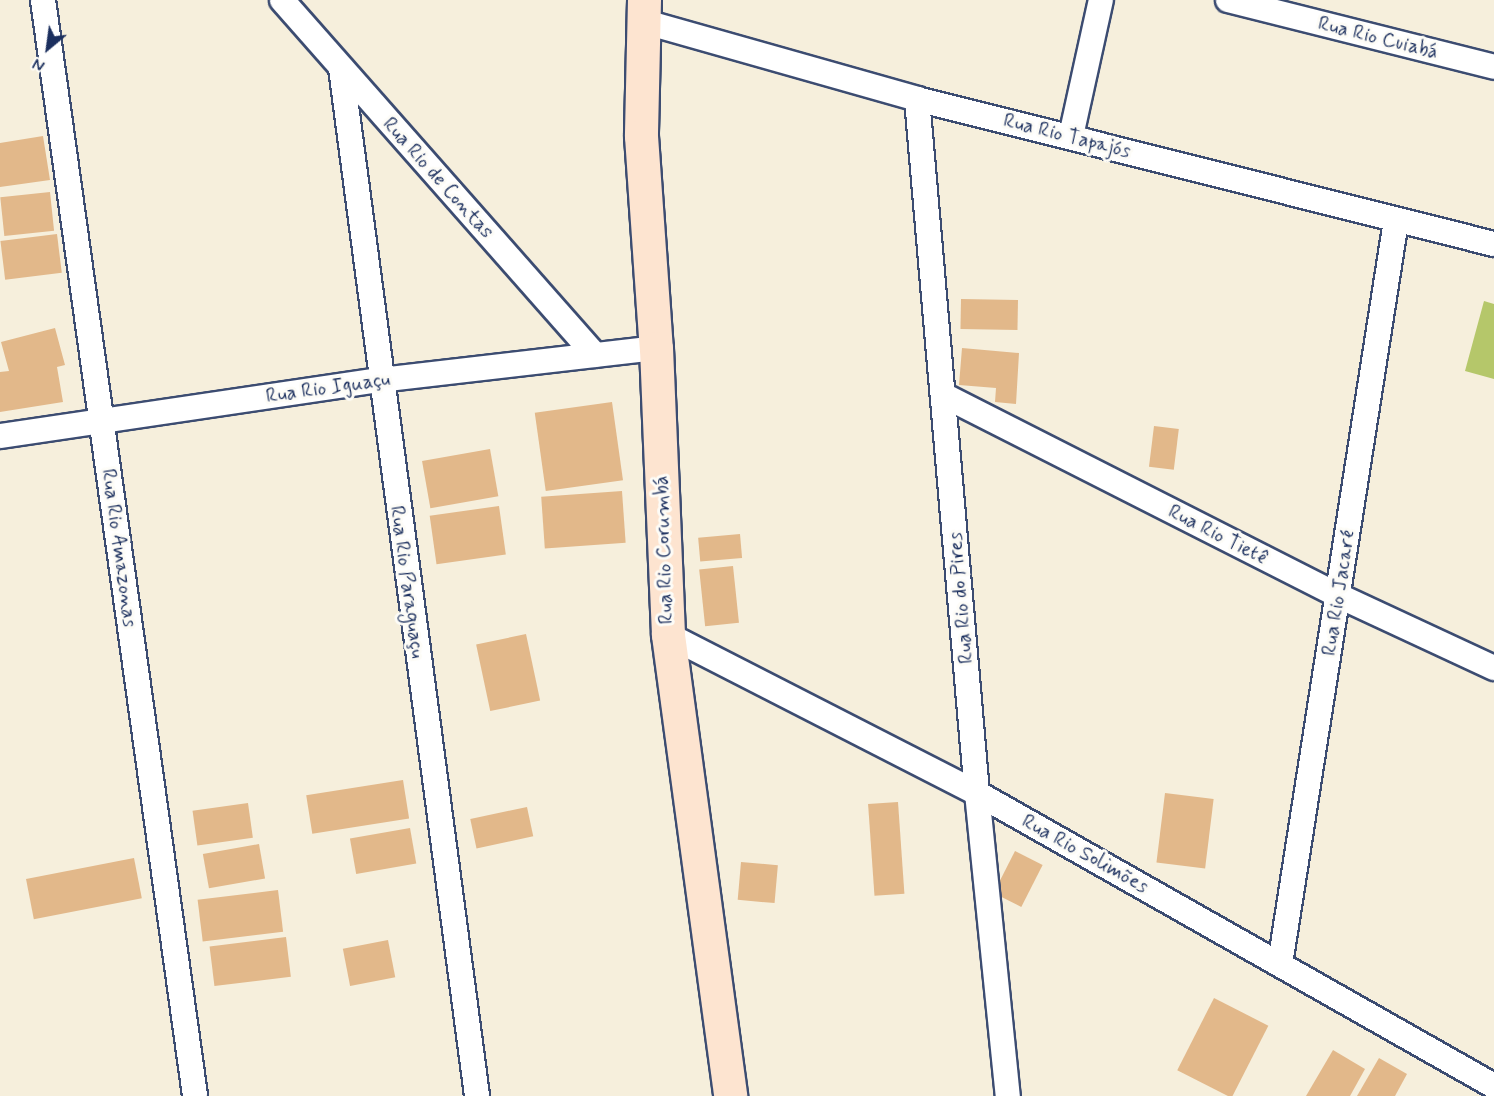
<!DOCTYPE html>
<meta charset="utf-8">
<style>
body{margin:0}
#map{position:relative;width:1494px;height:1096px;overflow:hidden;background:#f6efdc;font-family:Mynerve,sans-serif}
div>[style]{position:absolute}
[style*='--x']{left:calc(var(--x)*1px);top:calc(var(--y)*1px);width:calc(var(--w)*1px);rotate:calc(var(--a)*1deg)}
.green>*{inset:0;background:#b5c76a}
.building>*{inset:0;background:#e2b88a;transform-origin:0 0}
.roads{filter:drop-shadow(2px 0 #3c4c71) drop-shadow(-2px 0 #3c4c71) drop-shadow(0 2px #3c4c71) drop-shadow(0 -2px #3c4c71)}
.street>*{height:24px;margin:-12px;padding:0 12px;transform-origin:12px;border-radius:12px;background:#fff}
.secondary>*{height:33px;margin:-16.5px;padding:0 16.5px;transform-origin:16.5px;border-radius:16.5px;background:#fde4d0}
span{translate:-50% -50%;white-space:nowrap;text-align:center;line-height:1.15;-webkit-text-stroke:6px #fdfcf7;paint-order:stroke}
.street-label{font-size:20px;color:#1b2f5e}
.north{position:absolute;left:18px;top:18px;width:60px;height:60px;-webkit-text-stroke:4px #fdfcf7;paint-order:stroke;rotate:209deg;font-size:16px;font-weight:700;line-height:24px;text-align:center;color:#1b2f5e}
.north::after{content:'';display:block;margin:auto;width:21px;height:27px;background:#1b2f5e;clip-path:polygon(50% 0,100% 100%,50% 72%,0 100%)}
</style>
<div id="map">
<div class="green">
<div style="clip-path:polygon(1484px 301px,1494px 304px,1494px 379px,1465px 371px)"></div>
</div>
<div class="building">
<div style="clip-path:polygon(43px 136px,50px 180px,0 187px,0 143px)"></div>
<div style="left:50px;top:192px;width:39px;height:50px;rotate:84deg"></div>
<div style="left:57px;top:234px;width:39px;height:57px;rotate:83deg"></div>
<div style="left:961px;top:299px;width:57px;height:30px;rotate:1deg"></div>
<div style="clip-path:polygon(55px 328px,65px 365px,57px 367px,63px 402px,0 412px,0 372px,9px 371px,1px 342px)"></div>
<div style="clip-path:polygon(962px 348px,1019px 353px,1016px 404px,995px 402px,996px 388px,959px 385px)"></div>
<div style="left:612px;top:402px;width:79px;height:78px;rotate:82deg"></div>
<div style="left:1154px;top:426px;width:25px;height:41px;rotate:7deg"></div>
<div style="left:490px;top:449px;width:48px;height:69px;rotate:80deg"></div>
<div style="left:622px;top:491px;width:52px;height:81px;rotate:86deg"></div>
<div style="left:499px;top:506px;width:49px;height:70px;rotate:82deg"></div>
<div style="left:740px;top:534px;width:24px;height:42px;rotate:85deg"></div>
<div style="left:733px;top:566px;width:57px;height:34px;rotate:84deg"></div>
<div style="left:526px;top:634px;width:68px;height:51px;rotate:78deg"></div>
<div style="left:403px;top:780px;width:39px;height:98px;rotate:81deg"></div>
<div style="left:1165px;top:793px;width:49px;height:70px;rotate:7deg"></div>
<div style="left:898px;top:802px;width:92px;height:30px;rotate:86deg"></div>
<div style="left:248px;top:803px;width:35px;height:56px;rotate:82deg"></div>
<div style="left:527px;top:807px;width:30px;height:58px;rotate:78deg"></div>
<div style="left:410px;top:828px;width:36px;height:61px;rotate:80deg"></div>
<div style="left:259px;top:844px;width:35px;height:57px;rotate:80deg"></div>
<div style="left:1015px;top:851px;width:31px;height:47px;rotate:27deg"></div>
<div style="left:134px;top:858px;width:41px;height:110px;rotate:79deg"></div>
<div style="left:741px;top:862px;width:37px;height:38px;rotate:5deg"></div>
<div style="left:278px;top:890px;width:42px;height:81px;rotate:83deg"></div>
<div style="left:286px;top:937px;width:40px;height:77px;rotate:83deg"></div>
<div style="left:388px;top:940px;width:38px;height:46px;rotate:79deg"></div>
<div style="left:1214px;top:998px;width:61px;height:81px;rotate:27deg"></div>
<div style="clip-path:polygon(1333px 1050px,1365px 1069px,1350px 1096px,1306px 1096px)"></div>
<div style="clip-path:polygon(1379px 1058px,1407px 1074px,1395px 1096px,1357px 1096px)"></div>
</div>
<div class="roads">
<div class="street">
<div style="--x:43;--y:0;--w:1106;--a:82.1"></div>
<div style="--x:282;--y:0;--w:473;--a:48.6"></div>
<div style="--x:1228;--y:0;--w:274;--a:14.1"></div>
<div style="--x:642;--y:21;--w:286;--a:15.8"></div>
<div style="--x:917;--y:99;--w:595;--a:14.11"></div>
<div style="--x:341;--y:68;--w:1037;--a:82.46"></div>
<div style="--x:917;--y:99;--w:697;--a:85.06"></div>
<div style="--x:977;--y:793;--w:305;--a:84.2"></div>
<div style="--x:1071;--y:136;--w:139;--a:-77.6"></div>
<div style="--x:945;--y:396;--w:442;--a:26.9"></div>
<div style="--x:1339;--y:596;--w:171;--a:24.9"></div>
<div style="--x:0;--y:436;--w:384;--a:-8.4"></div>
<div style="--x:380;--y:380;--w:278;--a:-6.6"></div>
<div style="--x:668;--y:635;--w:347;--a:27.1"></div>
<div style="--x:977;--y:793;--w:594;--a:29.54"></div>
<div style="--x:1280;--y:964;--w:752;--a:-81.13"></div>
</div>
<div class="secondary">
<div style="--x:644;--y:0;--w:136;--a:91.3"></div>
<div style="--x:641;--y:136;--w:213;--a:86"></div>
<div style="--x:656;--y:348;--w:287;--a:87.6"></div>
<div style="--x:668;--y:635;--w:465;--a:82.3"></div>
</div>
</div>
<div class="street-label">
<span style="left:1378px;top:38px;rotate:14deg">Rua Rio Cuiabá</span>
<span style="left:1067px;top:136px;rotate:14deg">Rua Rio Tapajós</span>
<span style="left:438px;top:178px;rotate:48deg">Rua Rio de Contas</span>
<span style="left:328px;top:388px;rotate:-8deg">Rua Rio Iguaçu</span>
<span style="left:1218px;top:535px;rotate:27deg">Rua Rio Tietê</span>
<span style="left:119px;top:548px;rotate:82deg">Rua Rio Amazonas</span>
<span style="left:664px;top:550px;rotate:-92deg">Rua Rio Corumbá</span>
<span style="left:407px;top:582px;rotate:82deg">Rua Rio Paraguaçu</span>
<span style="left:1339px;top:593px;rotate:-81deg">Rua Rio Jacaré</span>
<span style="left:961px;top:598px;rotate:-95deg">Rua Rio do Pires</span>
<span style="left:1085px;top:854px;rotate:29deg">Rua Rio Solimões</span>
</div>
<div class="north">N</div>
</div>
